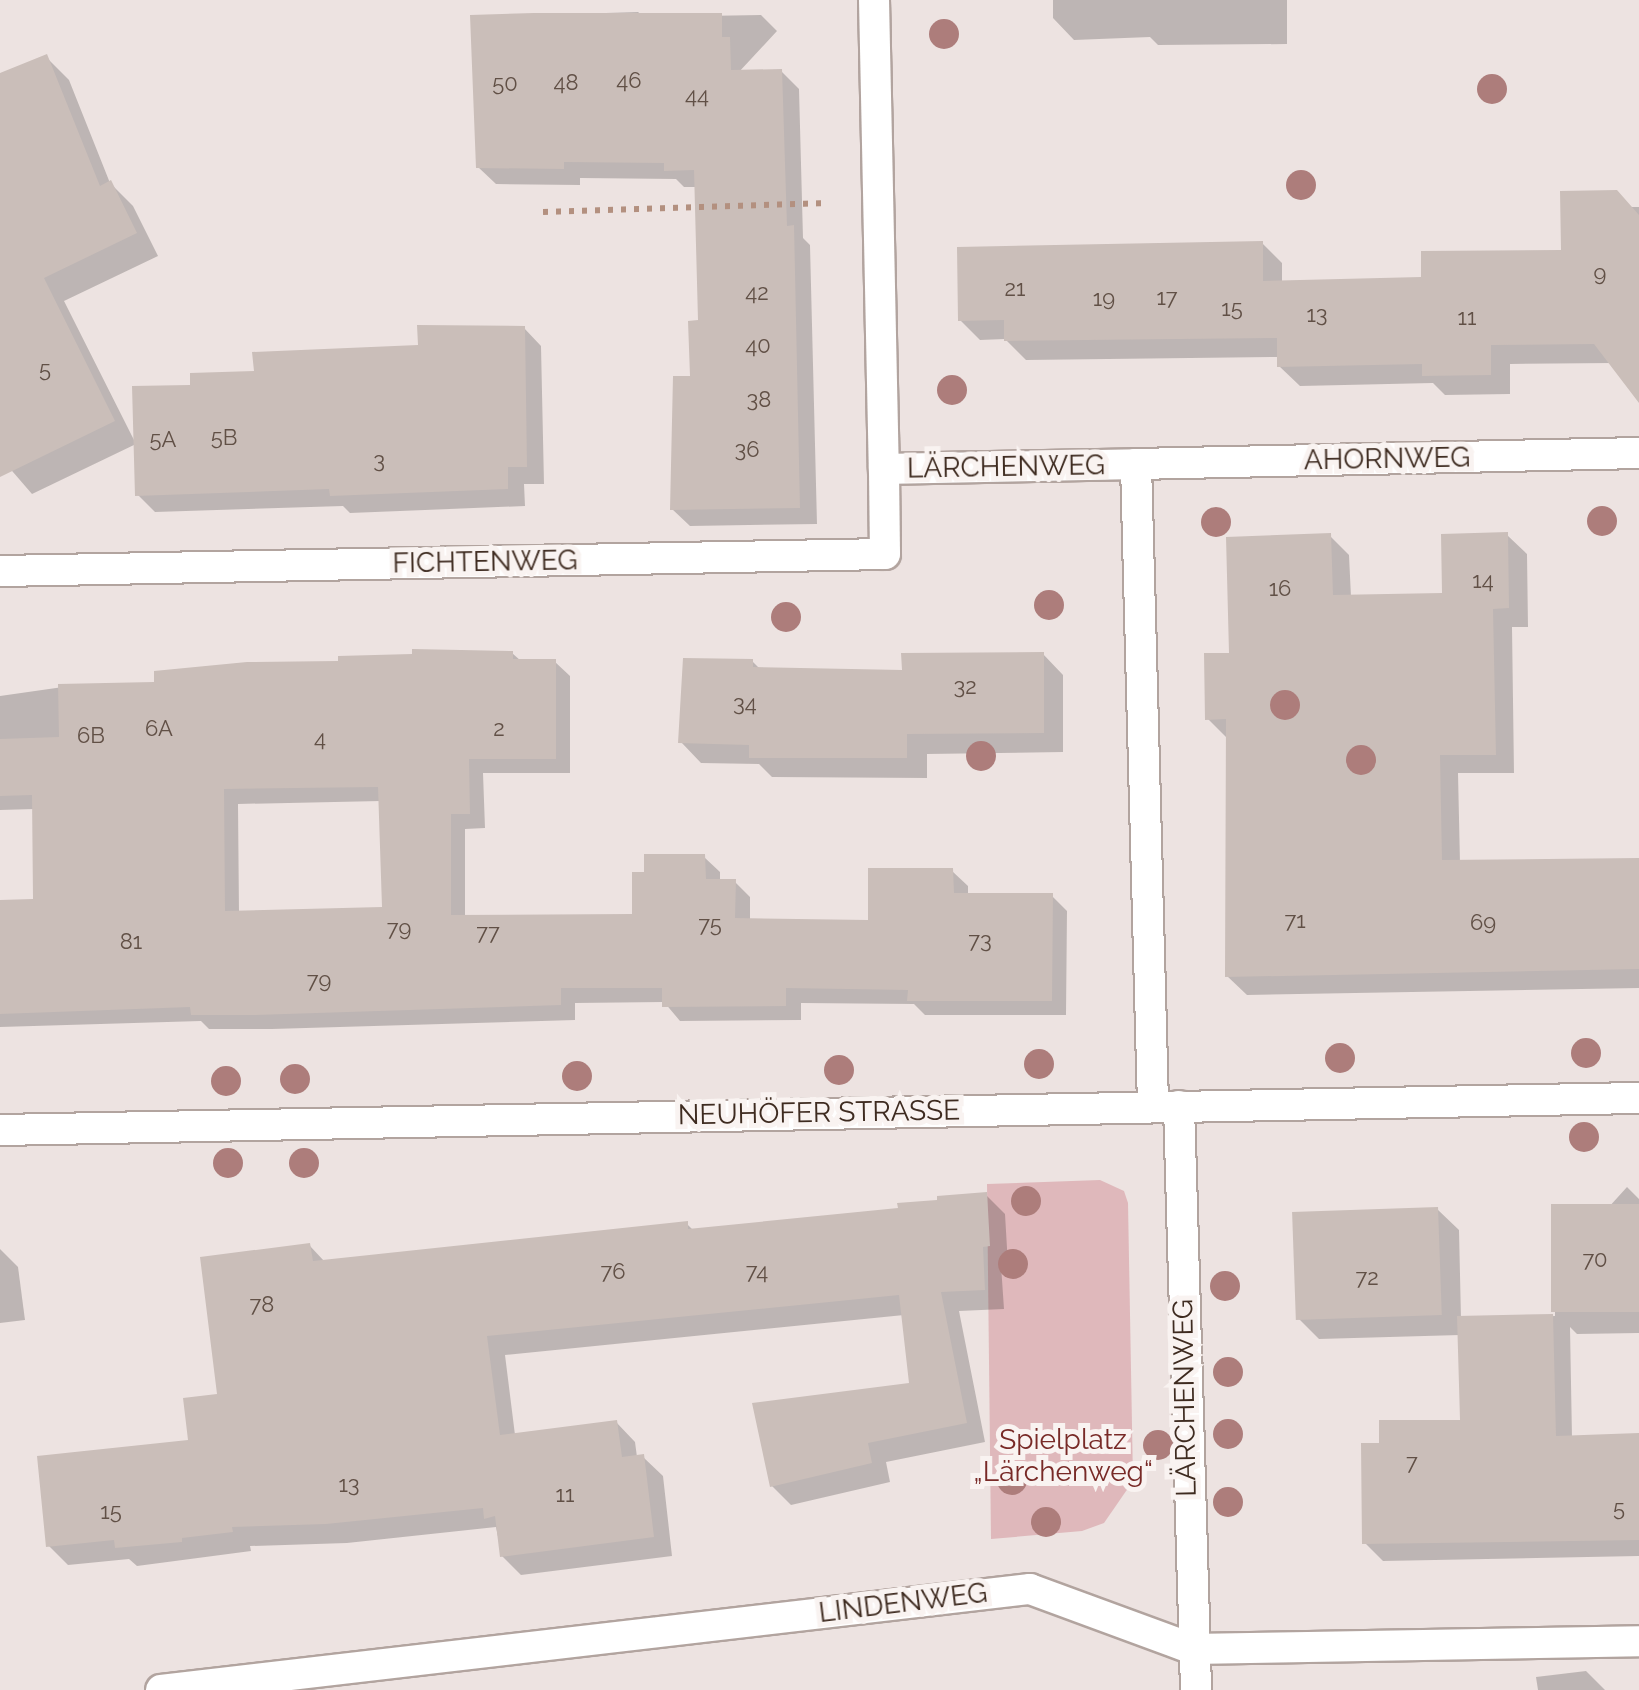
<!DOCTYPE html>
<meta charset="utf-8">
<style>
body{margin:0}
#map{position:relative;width:1639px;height:1690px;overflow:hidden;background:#ede3e1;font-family:Raleway,sans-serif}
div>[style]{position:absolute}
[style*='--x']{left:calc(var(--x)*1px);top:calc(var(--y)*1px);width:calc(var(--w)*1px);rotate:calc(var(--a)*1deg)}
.green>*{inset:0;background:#dfb8bb}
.shadow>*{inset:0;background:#0003}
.building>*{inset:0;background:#cabeb9;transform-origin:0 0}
.path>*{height:6px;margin-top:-3px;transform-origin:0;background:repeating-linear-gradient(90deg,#b3907f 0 5px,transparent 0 13px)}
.roads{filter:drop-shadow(2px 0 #b2a49f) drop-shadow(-2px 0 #b2a49f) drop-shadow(0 2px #b2a49f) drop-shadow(0 -2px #b2a49f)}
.minor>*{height:30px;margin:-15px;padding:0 15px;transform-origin:15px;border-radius:15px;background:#fff}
.trees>*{width:30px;height:30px;margin:-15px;border-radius:50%;background:#ad7d7b}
span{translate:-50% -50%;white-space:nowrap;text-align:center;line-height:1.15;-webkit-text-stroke:10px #f9f3f1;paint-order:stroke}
.number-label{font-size:22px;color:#615046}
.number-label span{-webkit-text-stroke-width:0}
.street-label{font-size:28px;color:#3e2b20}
.park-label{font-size:28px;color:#782a27}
</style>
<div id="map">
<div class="green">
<div style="clip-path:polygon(1100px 1180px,1124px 1191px,1128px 1203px,1133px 1481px,1104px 1523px,1082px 1531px,991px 1539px,987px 1184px)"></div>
</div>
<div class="shadow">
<div style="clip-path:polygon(1053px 0,1287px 0,1287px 44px,1158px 45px,1150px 37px,1074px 40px,1053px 18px)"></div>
<div style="clip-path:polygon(638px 12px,644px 17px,761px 15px,777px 31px,738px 73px,781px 71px,799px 89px,803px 238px,810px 245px,817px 524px,690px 526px,672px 509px,700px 322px,697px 187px,684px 187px,676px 179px,580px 178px,580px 185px,496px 184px,478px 167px,473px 17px)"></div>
<div style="clip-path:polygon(46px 57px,69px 80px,110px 183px,133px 206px,158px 256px,64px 301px,136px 444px,193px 387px,524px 328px,541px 346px,544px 484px,524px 484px,525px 506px,350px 513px,343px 506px,155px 512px,137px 494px,136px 444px,32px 494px,0 457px,0 76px)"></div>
<div style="clip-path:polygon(1631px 207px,1639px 207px,1639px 377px,1613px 363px,1510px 364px,1510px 394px,1445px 395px,1433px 383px,1300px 386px,1279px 366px,1279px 357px,1026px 360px,1005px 339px,980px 340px,960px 320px,1262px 243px,1282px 263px,1282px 283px,1423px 280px,1564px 253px)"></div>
<div style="clip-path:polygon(1507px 535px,1527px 554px,1528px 627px,1512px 627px,1514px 773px,1458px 773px,1460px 863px,1639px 860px,1639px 988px,1247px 995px,1227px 976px,1229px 740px,1208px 719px,1232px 655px,1330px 536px,1349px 555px,1351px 597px,1445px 596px)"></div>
<div style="clip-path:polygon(evenodd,512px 653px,521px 661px,554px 661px,570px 676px,570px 773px,483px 773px,485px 828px,465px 829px,465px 918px,635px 917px,704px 857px,720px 872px,720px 882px,735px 882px,750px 897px,750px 921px,870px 922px,952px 871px,968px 886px,968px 895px,1052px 896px,1067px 911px,1066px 1015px,925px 1015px,914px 1004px,801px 1003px,801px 1020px,680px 1021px,664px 1002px,575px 1003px,575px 1020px,272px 1029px,209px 1029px,201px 1021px,0 1027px,0 902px,36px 901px,35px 809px,0 810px,0 696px,63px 687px,157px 685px,341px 664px,512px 653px,381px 801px,384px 909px,239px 913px,238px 804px,381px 801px)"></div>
<div style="clip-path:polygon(1043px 654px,1063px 675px,1063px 752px,927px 754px,927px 778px,772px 777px,759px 764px,701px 763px,681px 742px,752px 661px,760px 669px,905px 673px)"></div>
<div style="clip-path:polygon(1627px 1187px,1639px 1199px,1639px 1333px,1577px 1334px,1570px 1327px,1572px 1438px,1639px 1435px,1639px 1556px,1383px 1561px,1365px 1543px,1382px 1445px,1463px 1422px,1460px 1335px,1319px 1339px,1298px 1318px,1437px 1209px,1459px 1230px,1461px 1319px,1555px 1316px,1554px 1210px,1608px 1208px)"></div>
<div style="clip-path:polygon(986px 1195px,1005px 1214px,1008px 1265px,1001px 1265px,1004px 1309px,959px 1311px,985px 1442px,886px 1462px,890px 1482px,791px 1505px,772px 1486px,912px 1385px,904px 1315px,505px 1355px,515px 1435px,616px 1422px,635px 1442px,637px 1457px,643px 1457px,663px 1476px,672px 1556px,521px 1575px,502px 1556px,496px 1527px,347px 1543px,250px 1546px,251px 1551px,137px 1566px,129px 1559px,68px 1565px,48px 1545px,191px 1443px,310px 1246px,325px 1262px,687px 1224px,694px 1231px,900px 1211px)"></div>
<div style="clip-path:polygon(0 1249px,18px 1267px,25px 1320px,0 1323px)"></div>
<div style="clip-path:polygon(1586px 1671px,1605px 1690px,1538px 1690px,1536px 1677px)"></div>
</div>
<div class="building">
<div style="clip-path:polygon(534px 13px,722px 13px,722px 37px,730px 37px,731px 70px,782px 69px,787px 226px,794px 225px,800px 508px,670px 510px,673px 376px,690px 376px,688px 321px,698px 320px,694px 170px,664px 171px,664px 163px,564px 162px,564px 169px,476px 168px,470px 15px)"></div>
<div style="clip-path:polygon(47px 54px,100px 186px,111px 180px,137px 233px,44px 278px,115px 421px,0 477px,0 73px)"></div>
<div style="clip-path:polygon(1617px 190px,1639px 215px,1639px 403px,1594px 344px,1491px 345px,1491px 375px,1422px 376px,1422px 364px,1277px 367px,1277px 338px,1004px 341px,1004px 320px,958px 321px,957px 247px,1263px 241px,1263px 281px,1421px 277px,1421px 251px,1561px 250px,1560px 191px)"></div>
<div style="clip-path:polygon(417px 325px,525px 326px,527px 467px,508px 467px,508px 489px,330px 496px,329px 489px,135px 496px,132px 386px,190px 385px,190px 373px,254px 371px,252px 352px,418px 345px)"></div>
<div style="clip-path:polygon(1508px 532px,1509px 608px,1493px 609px,1496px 755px,1440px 755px,1442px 860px,1639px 858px,1639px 969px,1225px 977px,1226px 719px,1205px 720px,1204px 653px,1229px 653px,1226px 537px,1331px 533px,1333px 595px,1442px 593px,1441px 534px)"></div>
<div style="clip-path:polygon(evenodd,412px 649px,513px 651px,513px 659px,556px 659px,556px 759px,469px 759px,470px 814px,451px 814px,451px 915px,632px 914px,632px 872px,644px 872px,644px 854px,705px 854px,706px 879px,736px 879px,735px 918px,868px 920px,868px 868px,953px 868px,954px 893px,1053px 893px,1052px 1001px,907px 1001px,908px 990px,786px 988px,786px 1006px,662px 1007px,662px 988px,561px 988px,561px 1005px,255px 1015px,191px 1015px,190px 1007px,0 1014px,0 900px,33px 899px,32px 795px,0 796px,0 739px,59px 737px,58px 684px,154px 682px,154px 671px,247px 662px,338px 661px,338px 656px,412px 654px,412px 649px,378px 787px,382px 907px,225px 911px,224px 789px,378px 787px)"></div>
<div style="clip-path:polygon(1044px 652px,1044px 733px,907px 734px,907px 758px,749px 758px,749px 745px,678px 743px,683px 658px,753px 659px,753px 667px,902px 670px,901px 653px)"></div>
<div style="clip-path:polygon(987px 1192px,990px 1246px,983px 1247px,985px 1290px,941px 1292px,967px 1423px,868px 1443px,872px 1463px,770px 1487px,752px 1403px,909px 1383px,899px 1295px,487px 1336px,500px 1435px,617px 1420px,622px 1457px,644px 1454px,654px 1537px,500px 1557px,495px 1516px,484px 1519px,483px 1508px,326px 1524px,232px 1527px,233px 1532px,182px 1538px,182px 1542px,115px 1548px,114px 1540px,46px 1547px,37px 1456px,188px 1440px,183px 1398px,217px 1394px,200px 1257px,310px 1243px,313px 1261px,688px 1221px,688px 1229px,898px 1208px,897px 1203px,937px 1200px,937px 1196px)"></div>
<div style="left:1639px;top:1204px;width:108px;height:88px;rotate:90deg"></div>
<div style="left:1438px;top:1207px;width:108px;height:146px;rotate:88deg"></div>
<div style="clip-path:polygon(1553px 1314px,1556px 1436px,1639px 1433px,1639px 1540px,1362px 1544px,1361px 1443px,1379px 1443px,1379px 1420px,1460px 1420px,1457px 1316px)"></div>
</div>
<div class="path">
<div style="--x:543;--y:212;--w:286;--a:-1.8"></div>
</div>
<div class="roads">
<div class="minor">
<div style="--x:874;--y:0;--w:469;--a:88.8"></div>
<div style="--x:884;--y:469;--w:252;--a:-1.1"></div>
<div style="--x:1136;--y:464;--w:642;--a:88.48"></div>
<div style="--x:1136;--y:464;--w:503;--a:-1.25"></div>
<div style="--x:0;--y:571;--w:885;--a:-1.1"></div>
<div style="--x:885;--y:554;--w:85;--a:-90.7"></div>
<div style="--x:1179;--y:1106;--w:584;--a:88.33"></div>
<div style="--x:0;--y:1130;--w:1639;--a:-1.12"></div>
<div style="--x:161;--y:1690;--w:875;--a:-6.63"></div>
<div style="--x:1030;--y:1589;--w:174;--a:20.2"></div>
<div style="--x:1193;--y:1649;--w:446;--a:-1"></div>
</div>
</div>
<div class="trees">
<div style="left:944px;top:34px"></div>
<div style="left:1492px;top:89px"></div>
<div style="left:1301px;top:185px"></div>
<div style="left:952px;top:390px"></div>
<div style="left:1602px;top:521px"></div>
<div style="left:1216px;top:522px"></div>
<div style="left:1049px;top:605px"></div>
<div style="left:786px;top:617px"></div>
<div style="left:1285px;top:705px"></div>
<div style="left:981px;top:756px"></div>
<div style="left:1361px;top:760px"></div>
<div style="left:1586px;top:1053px"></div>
<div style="left:1340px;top:1058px"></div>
<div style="left:1039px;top:1064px"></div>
<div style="left:839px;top:1070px"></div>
<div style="left:577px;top:1076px"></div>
<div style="left:295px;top:1079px"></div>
<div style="left:226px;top:1081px"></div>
<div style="left:1584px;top:1137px"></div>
<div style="left:228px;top:1163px"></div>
<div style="left:304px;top:1163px"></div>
<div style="left:1026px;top:1201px"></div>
<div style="left:1013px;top:1264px"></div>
<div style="left:1225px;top:1286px"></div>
<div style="left:1228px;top:1372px"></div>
<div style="left:1228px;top:1434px"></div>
<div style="left:1158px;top:1445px"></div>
<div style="left:1012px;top:1480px"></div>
<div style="left:1228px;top:1502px"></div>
<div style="left:1046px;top:1522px"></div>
</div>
<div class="number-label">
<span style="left:629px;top:81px">46</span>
<span style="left:566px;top:83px">48</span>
<span style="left:505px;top:84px">50</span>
<span style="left:697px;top:96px">44</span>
<span style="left:1600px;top:274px">9</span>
<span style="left:1015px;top:289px">21</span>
<span style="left:757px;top:293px">42</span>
<span style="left:1167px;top:298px">17</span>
<span style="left:1104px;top:299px">19</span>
<span style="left:1232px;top:309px">15</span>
<span style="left:1317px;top:315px">13</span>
<span style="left:1467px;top:318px">11</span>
<span style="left:758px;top:346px">40</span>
<span style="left:45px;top:370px">5</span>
<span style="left:759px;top:400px">38</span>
<span style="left:224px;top:438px">5B</span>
<span style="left:163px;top:440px">5A</span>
<span style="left:747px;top:450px">36</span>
<span style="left:379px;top:461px">3</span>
<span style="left:1483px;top:581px">14</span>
<span style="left:1280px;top:589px">16</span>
<span style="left:965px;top:687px">32</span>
<span style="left:745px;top:704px">34</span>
<span style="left:159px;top:729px">6A</span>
<span style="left:499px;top:729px">2</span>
<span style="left:91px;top:736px">6B</span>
<span style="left:320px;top:739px">4</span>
<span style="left:1295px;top:921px">71</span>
<span style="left:1483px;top:923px">69</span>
<span style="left:710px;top:925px">75</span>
<span style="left:399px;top:929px">79</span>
<span style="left:488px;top:933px">77</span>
<span style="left:980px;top:941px">73</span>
<span style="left:131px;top:942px">81</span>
<span style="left:319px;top:981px">79</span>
<span style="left:1595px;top:1260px">70</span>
<span style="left:613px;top:1272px">76</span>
<span style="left:757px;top:1272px">74</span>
<span style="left:1367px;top:1278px">72</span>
<span style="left:262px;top:1305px">78</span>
<span style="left:1412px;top:1463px">7</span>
<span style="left:349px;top:1485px">13</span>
<span style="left:565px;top:1495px">11</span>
<span style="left:1619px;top:1509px">5</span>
<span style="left:111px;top:1512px">15</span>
</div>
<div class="street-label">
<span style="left:1387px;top:459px;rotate:-1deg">AHORNWEG</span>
<span style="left:1006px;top:467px;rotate:-1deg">LÄRCHENWEG</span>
<span style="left:485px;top:562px;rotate:-1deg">FICHTENWEG</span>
<span style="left:819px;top:1113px;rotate:-1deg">NEUHÖFER STRASSE</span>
<span style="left:1185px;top:1398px;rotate:-91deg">LÄRCHENWEG</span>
<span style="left:903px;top:1603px;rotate:-7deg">LINDENWEG</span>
</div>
<div class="park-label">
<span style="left:1063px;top:1456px">Spielplatz<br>„Lärchenweg“</span>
</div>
</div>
